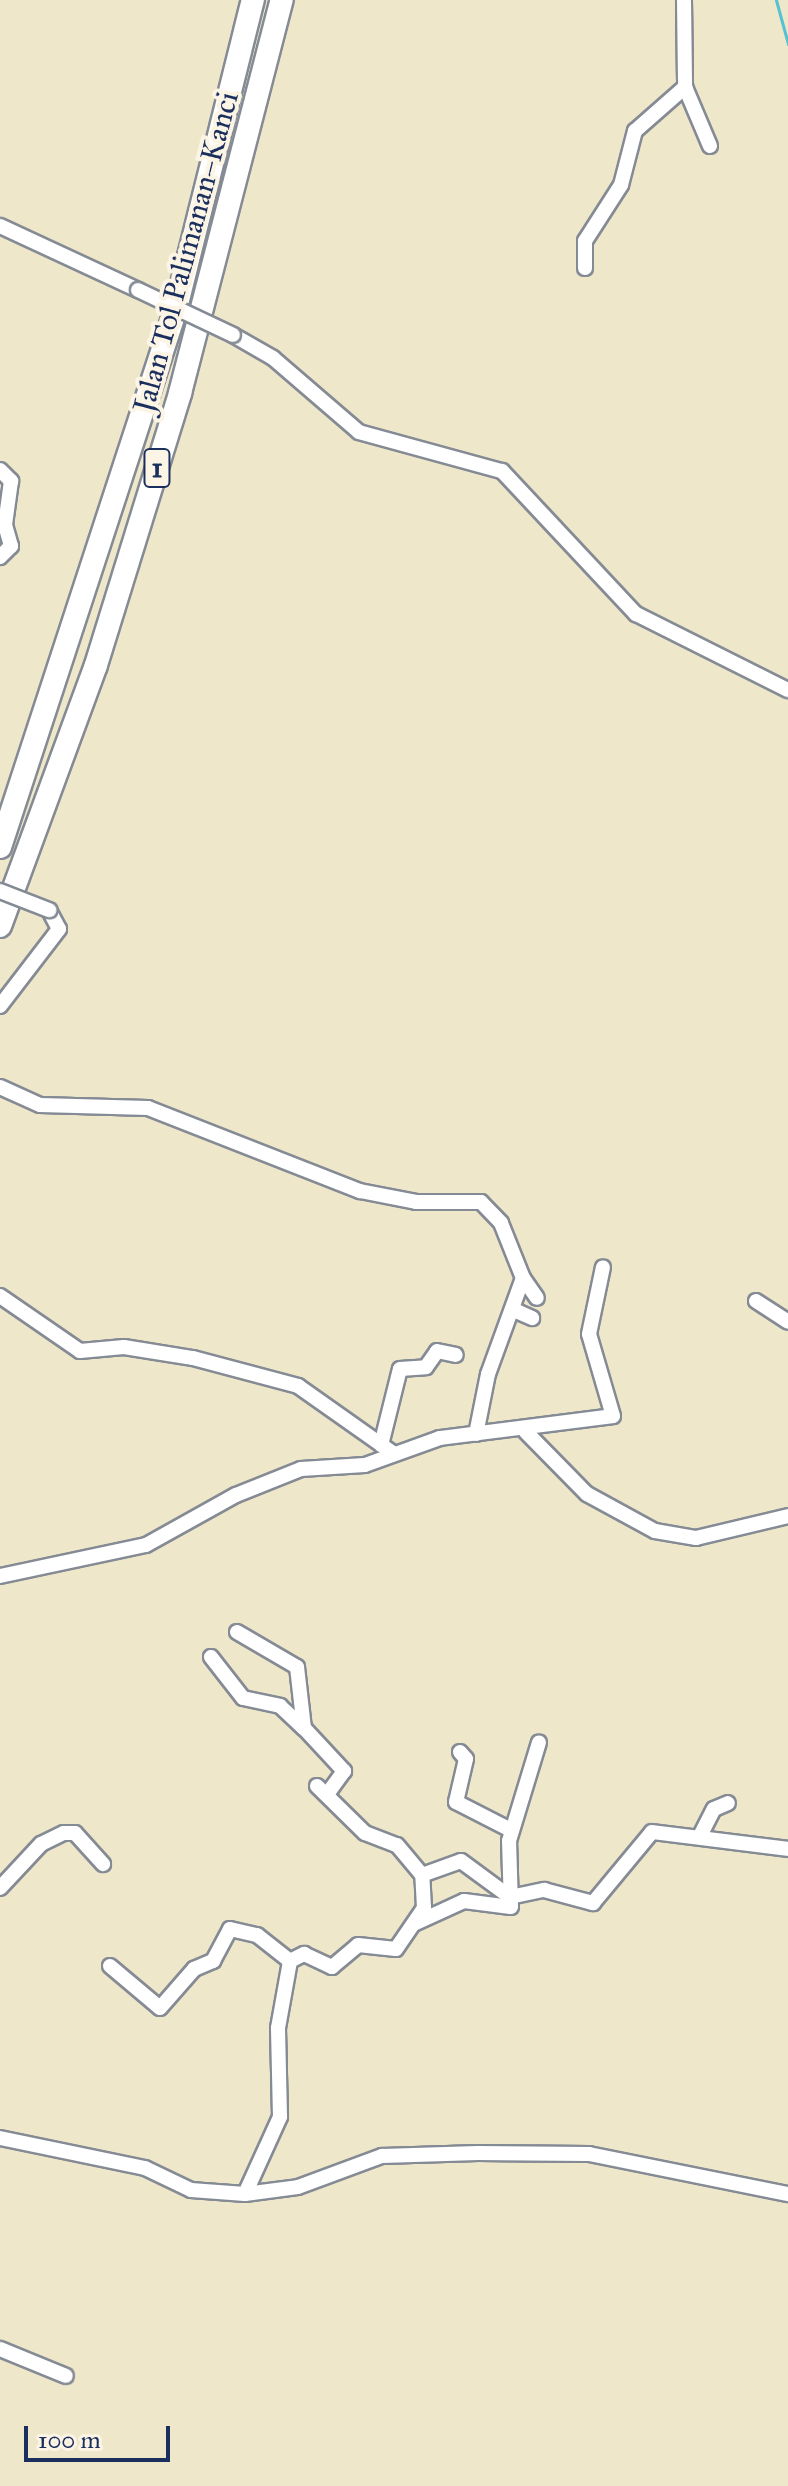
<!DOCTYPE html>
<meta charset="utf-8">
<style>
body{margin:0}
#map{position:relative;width:788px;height:2486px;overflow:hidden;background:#efe7ca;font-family:"IM FELL Great Primer",serif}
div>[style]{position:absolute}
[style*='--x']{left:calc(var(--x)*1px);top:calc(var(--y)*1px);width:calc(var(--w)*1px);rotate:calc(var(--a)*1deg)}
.stream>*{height:3px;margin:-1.5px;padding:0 1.5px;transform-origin:1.5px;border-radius:1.5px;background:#56c1d0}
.roads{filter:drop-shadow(2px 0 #858b94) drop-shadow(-2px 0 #858b94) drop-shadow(0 2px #858b94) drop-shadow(0 -2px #858b94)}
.minor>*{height:14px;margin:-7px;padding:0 7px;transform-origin:7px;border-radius:7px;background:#fff}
.highway>*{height:22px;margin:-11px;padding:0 11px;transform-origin:11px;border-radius:11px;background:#fff}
.bridges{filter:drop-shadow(2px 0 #858b94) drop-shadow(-2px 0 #858b94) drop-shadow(0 2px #858b94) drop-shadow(0 -2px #858b94)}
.minor-bridge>*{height:14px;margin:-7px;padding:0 7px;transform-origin:7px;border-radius:7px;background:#fff}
span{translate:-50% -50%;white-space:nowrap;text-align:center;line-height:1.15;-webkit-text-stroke:8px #fcf5e5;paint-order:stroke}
.shield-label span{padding:2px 6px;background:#fcf5e5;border:2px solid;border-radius:6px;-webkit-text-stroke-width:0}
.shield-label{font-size:28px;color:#1b2f5e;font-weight:700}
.street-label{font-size:30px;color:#1b2f5e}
.scale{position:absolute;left:24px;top:2426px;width:146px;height:36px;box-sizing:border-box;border:4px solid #1b2f5e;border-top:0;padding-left:10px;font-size:24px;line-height:28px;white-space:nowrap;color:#1b2f5e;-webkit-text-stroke:6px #fcf5e5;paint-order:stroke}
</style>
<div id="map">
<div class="stream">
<div style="--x:776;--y:0;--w:46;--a:74.7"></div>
</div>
<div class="roads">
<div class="minor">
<div style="--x:684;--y:0;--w:87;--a:89.3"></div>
<div style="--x:685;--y:87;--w:64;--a:67"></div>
<div style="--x:0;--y:226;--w:152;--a:24.9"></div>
<div style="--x:585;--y:268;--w:27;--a:-90"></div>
<div style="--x:585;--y:241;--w:67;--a:-57.3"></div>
<div style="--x:621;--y:185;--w:56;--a:-75.5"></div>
<div style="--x:635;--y:131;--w:67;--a:-41.3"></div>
<div style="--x:233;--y:335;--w:46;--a:29.9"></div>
<div style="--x:273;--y:358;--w:113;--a:40.7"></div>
<div style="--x:359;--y:432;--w:148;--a:15.3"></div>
<div style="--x:502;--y:471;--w:196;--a:46.9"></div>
<div style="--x:636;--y:614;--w:170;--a:26.6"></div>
<div style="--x:0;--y:470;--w:16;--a:45"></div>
<div style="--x:11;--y:481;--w:44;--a:97.8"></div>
<div style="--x:5;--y:525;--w:22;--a:74"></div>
<div style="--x:11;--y:546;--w:16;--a:135"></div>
<div style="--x:0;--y:1006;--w:97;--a:-52.5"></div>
<div style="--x:59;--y:929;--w:21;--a:-118"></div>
<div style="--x:0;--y:1087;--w:44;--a:24.2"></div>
<div style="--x:40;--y:1105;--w:108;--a:1.6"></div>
<div style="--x:148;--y:1108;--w:228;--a:21.4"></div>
<div style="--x:360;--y:1191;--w:57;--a:11.1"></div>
<div style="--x:416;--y:1202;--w:65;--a:0"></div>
<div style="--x:481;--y:1202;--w:29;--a:46"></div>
<div style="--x:501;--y:1223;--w:59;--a:68.2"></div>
<div style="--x:523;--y:1278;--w:102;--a:110"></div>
<div style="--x:488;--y:1374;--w:61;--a:101.3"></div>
<div style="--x:523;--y:1278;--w:24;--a:55"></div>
<div style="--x:0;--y:1296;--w:97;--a:34.5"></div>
<div style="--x:80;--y:1351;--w:44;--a:-5.2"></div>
<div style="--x:124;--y:1347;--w:70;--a:9.1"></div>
<div style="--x:193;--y:1358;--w:109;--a:14.9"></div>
<div style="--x:298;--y:1386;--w:116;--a:35.2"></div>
<div style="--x:756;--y:1301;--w:38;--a:33"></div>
<div style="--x:514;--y:1310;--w:20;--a:24"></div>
<div style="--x:526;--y:1432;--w:87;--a:45.5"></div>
<div style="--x:587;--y:1494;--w:77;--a:28.6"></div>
<div style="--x:655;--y:1531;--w:42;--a:9.7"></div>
<div style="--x:696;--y:1538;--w:95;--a:-13.4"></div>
<div style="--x:381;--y:1445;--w:78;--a:-76"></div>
<div style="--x:400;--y:1369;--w:26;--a:-4"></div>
<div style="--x:426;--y:1367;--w:19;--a:-55"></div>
<div style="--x:437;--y:1351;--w:19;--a:12"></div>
<div style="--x:0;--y:1576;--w:149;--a:-12"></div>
<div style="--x:146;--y:1545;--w:103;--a:-29.1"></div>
<div style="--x:236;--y:1495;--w:70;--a:-21.8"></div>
<div style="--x:301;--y:1469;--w:64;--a:-3.6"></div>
<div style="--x:365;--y:1465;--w:80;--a:-19.8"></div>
<div style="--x:440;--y:1438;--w:174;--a:-7.2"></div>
<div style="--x:613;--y:1416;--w:85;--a:-106.3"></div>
<div style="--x:589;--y:1334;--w:68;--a:-78.2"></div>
<div style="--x:237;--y:1632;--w:69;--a:30.3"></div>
<div style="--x:297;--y:1667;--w:61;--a:83.5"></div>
<div style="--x:304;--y:1728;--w:59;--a:47.1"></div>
<div style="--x:344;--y:1771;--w:29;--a:126"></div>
<div style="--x:211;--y:1657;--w:52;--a:52"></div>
<div style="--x:243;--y:1698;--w:38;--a:12"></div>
<div style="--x:280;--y:1706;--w:33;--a:43"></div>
<div style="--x:460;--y:1752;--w:9;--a:49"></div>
<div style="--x:466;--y:1759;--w:44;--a:103.1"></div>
<div style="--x:456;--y:1802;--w:62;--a:27"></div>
<div style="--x:317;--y:1786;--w:67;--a:44.4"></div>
<div style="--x:365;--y:1833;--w:34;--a:21"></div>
<div style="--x:397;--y:1845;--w:39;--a:50"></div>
<div style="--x:700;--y:1836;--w:30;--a:-63"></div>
<div style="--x:714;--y:1809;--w:15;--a:-23"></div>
<div style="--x:0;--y:1888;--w:60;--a:-47"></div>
<div style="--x:41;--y:1844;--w:25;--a:-26"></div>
<div style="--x:64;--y:1833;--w:11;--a:0"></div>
<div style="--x:75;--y:1833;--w:42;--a:47.9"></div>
<div style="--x:416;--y:1923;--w:53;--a:-24.6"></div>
<div style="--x:464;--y:1901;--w:47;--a:7.3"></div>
<div style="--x:511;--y:1907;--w:66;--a:-91.7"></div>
<div style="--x:509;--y:1841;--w:103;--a:-73.1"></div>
<div style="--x:110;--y:1966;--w:65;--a:40"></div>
<div style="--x:160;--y:2008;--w:52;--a:-48.9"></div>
<div style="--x:194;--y:1969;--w:21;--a:-23"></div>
<div style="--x:213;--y:1961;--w:36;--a:-62"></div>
<div style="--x:230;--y:1929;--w:28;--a:13"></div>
<div style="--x:257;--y:1935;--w:42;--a:38.2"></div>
<div style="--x:0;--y:2138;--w:148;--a:11.7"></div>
<div style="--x:145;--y:2168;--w:51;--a:25.6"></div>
<div style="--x:191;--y:2190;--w:54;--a:4.2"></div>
<div style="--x:245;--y:2194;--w:53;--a:-7.5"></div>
<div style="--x:298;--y:2187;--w:90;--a:-20.3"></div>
<div style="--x:382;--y:2156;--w:96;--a:-1.8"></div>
<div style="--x:478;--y:2153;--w:111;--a:0.5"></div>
<div style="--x:589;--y:2154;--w:203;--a:11.4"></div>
<div style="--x:245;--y:2194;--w:85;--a:-65.6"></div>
<div style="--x:280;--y:2117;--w:89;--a:-91.3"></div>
<div style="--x:278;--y:2028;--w:68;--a:-79.8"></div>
<div style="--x:290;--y:1961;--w:16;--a:-27"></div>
<div style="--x:304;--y:1954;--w:31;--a:25"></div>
<div style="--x:332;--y:1967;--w:34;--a:-40"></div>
<div style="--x:358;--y:1945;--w:38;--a:6"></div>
<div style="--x:396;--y:1949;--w:50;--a:-55.7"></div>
<div style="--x:424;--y:1908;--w:33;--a:-93"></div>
<div style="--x:422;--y:1875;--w:41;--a:-19.7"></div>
<div style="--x:461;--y:1861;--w:61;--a:36.3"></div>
<div style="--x:510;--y:1897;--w:35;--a:-12"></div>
<div style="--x:544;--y:1890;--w:51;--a:14.9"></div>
<div style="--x:593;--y:1903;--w:92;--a:-50.3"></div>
<div style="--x:652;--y:1832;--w:137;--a:7.1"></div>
<div style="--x:0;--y:2349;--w:71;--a:22.2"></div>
</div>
<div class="highway">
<div style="--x:0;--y:847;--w:563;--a:-71.89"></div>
<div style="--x:175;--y:312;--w:322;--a:-76"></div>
<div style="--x:0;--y:926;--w:278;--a:-69.8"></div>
<div style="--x:96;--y:665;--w:285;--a:-72.8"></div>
<div style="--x:180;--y:393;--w:406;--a:-75.5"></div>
</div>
</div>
<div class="bridges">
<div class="minor-bridge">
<div style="--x:138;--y:290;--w:105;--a:25.3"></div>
<div style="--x:0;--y:891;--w:53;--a:21.2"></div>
</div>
</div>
<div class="shield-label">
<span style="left:157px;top:468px">1</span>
</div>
<div class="street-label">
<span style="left:186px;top:252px;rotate:-75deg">Jalan Tol Palimanan–Kanci</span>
</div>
<div class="scale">100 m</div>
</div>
